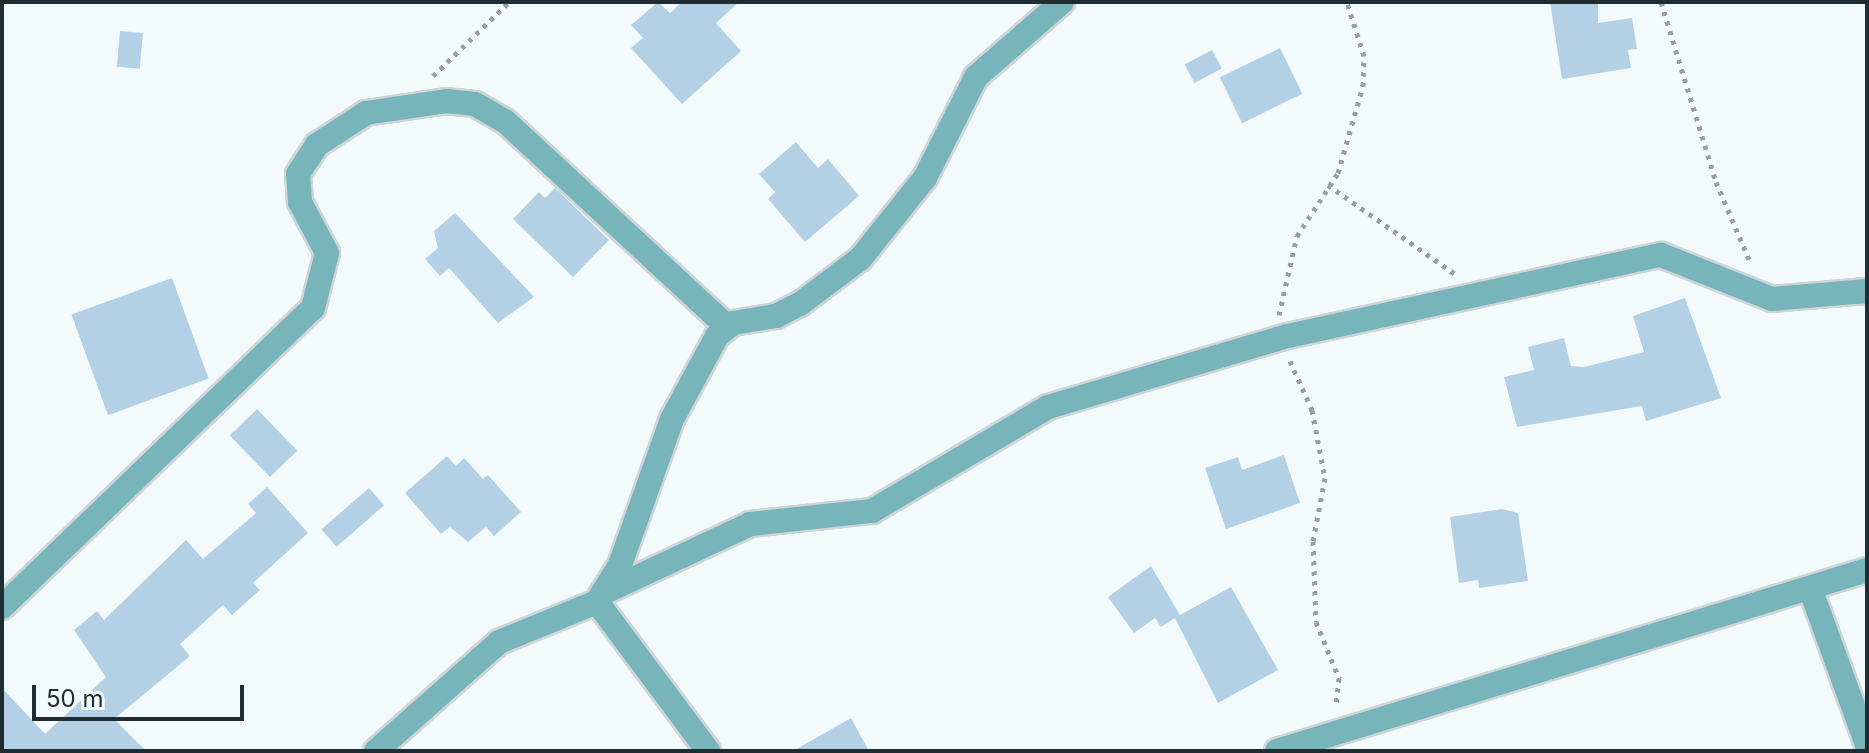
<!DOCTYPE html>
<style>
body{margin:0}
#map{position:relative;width:1869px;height:753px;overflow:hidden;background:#f3fafc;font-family:Inter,sans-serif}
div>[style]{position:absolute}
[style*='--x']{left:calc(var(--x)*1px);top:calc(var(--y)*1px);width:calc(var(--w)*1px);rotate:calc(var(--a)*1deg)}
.building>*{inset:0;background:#b4d0e5;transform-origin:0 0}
.path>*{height:5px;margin-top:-2.5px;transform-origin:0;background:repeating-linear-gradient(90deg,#95a0a3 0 4px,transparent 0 10px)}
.roads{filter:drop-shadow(2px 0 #cdd5d8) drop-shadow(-2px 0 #cdd5d8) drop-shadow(0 2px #cdd5d8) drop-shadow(0 -2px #cdd5d8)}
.minor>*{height:24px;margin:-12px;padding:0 12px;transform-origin:12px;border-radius:12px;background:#77b5bb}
span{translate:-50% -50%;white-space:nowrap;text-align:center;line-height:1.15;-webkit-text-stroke:7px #f3fafc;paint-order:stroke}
.frame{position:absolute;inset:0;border:4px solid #1f2d32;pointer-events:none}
.scale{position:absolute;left:32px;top:685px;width:212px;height:36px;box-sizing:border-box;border:4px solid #1f2d32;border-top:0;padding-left:10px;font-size:24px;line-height:28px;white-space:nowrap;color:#1f2d32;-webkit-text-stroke:6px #f3fafc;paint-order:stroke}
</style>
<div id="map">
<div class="building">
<div style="clip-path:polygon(658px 2px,670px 13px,682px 2px,739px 2px,716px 23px,741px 51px,682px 104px,631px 48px,643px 38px,631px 25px)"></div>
<div style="clip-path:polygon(1550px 2px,1598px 2px,1598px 23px,1632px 18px,1637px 49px,1628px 50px,1631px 68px,1562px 79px)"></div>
<div style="left:120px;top:31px;width:23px;height:36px;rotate:5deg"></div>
<div style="left:1280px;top:48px;width:51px;height:67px;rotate:64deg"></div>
<div style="left:1212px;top:50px;width:21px;height:31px;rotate:62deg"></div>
<div style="clip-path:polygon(796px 142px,818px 168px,828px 159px,859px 196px,805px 242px,768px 199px,775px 192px,759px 174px)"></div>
<div style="clip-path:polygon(555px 188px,609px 240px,573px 277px,513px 219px,539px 192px,545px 198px)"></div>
<div style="clip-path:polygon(455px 213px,534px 297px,498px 323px,449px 268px,440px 276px,425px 259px,438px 248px,434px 231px)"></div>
<div style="left:172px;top:278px;width:107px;height:107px;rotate:70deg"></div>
<div style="clip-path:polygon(1685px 298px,1721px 398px,1646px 421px,1642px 406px,1517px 427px,1504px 377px,1534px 370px,1528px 347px,1564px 338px,1571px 366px,1584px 367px,1644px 352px,1633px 316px)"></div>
<div style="left:257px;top:409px;width:58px;height:38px;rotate:46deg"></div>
<div style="clip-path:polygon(1284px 455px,1300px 503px,1226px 529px,1205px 468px,1238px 457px,1242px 470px)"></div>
<div style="clip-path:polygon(447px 456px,456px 466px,464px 458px,483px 479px,488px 475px,521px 512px,494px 536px,486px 527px,468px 542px,450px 527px,441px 534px,405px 493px)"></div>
<div style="clip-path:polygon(267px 487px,308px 533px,253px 583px,260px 590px,232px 615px,223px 605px,180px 644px,190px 656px,114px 719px,146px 751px,2px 751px,2px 688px,45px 734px,106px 677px,74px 630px,97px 611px,104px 620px,186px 540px,203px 559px,256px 513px,248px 504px)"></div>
<div style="left:369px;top:488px;width:23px;height:63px;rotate:49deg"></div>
<div style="clip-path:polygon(1502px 509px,1518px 513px,1528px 581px,1479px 588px,1478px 580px,1459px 583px,1450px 517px)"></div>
<div style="clip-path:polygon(1151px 566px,1180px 615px,1231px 587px,1278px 670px,1218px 703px,1175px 618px,1161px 627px,1155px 618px,1134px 633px,1108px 597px)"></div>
<div style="clip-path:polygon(851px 718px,869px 751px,793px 751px)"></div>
</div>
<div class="path">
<div style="--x:1661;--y:2;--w:188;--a:73"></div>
<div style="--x:1716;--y:182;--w:89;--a:66.9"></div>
<div style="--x:433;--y:76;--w:106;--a:-44.2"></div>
<div style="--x:1328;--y:185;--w:155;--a:35"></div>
<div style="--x:1279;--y:315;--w:81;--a:-77.2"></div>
<div style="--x:1297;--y:236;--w:75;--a:-56.9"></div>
<div style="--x:1338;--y:173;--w:91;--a:-74"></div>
<div style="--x:1363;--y:86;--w:30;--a:-88"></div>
<div style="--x:1364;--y:56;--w:57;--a:-107.5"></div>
<div style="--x:1290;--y:361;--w:54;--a:65.8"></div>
<div style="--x:1312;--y:410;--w:69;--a:79.2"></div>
<div style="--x:1325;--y:478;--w:64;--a:100.8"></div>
<div style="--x:1313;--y:541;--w:81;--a:87.9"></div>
<div style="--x:1316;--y:622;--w:61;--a:67.7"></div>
<div style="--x:1339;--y:678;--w:28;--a:96"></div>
</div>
<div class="roads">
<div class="minor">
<div style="--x:1810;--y:588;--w:167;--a:70"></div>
<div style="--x:603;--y:593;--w:162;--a:-25.1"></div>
<div style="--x:750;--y:524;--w:123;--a:-6.1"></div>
<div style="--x:872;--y:511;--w:204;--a:-30.6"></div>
<div style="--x:1048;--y:407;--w:250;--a:-16.5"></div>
<div style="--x:1288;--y:336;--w:382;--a:-12.3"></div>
<div style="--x:1661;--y:255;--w:119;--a:21.6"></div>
<div style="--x:1772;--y:299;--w:95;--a:-4.8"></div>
<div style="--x:597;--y:602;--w:186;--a:53.3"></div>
<div style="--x:2;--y:607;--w:431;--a:-43.9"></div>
<div style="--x:313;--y:308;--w:57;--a:-75.7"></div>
<div style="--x:327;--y:253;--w:58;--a:-117.9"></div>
<div style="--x:300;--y:202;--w:28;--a:-94"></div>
<div style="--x:298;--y:174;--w:35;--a:-57"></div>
<div style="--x:317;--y:145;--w:59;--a:-33.1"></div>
<div style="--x:366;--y:113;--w:81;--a:-8.5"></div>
<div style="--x:446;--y:101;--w:29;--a:6"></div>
<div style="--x:475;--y:104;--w:34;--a:30"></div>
<div style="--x:505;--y:121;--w:301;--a:42.8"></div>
<div style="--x:376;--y:751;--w:164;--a:-41.5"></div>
<div style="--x:499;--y:642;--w:106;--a:-22.2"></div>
<div style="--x:597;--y:602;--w:44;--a:-58.1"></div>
<div style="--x:620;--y:565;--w:155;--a:-70.4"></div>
<div style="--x:672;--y:419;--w:94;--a:-61.5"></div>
<div style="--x:717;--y:336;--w:21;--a:-39"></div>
<div style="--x:733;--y:323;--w:44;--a:-9.2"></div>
<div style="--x:776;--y:316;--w:27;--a:-27"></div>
<div style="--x:800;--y:304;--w:75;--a:-36.9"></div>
<div style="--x:860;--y:259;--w:104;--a:-51.3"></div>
<div style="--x:925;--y:178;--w:113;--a:-63.2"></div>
<div style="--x:976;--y:77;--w:114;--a:-41.1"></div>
<div style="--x:1277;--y:751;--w:617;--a:-17.05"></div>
</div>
</div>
<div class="frame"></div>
<div class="scale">50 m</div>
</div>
